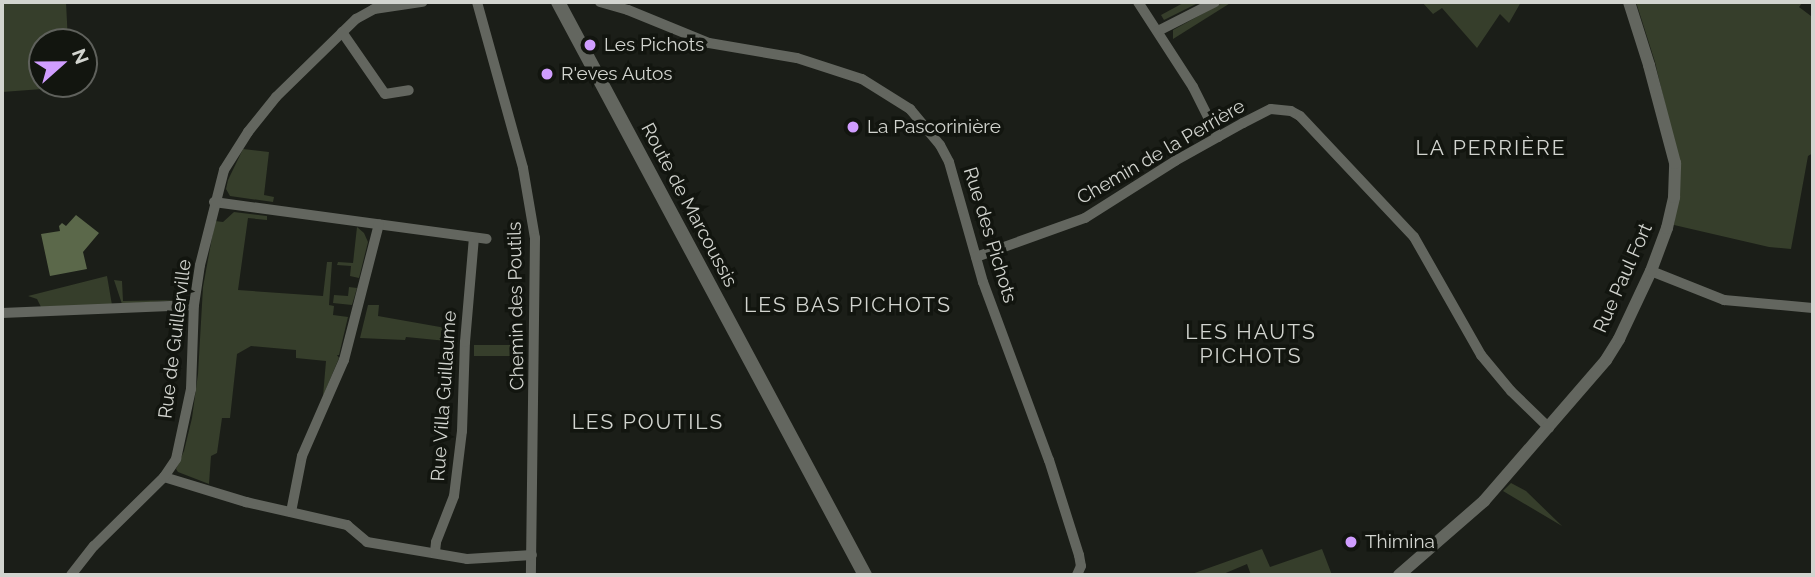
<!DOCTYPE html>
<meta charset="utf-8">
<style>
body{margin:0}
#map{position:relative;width:1815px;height:577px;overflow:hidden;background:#1b1e18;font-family:Raleway,sans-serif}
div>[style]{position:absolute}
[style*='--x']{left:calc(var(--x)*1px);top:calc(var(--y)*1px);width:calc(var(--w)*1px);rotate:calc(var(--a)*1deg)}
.green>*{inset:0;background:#363e2b;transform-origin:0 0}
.water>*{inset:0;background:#5b684a}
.minor>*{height:10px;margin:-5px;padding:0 5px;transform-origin:5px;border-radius:5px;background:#63665f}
.tertiary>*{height:12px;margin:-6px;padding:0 6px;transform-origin:6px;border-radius:6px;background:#63665f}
.secondary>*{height:14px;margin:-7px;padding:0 7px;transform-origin:7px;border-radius:7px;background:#63665f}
.dots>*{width:19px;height:19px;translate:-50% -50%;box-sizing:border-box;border:4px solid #12150f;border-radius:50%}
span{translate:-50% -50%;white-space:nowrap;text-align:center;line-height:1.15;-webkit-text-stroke:7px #12150f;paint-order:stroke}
.poi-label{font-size:19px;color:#d2d4cf}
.left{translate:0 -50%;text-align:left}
.street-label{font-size:19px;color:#d2d4cf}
.neighbourhood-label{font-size:21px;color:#d2d4cf;letter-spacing:2px}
.frame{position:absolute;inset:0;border:4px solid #d2d4cf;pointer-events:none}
.north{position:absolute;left:28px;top:28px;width:70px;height:70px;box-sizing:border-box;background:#12150f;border:2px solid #5f615c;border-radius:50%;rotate:69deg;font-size:19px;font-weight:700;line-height:28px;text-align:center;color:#d2d4cf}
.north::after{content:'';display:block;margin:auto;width:24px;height:32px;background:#d09dff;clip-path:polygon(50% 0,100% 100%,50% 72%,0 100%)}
</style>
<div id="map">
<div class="green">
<div style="clip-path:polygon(2px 2px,66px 2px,68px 42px,42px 42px,42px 84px,69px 84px,69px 87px,2px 92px,2px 38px,4px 37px)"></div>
<div style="clip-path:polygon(1185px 2px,1200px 2px,1164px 20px,1161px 15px)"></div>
<div style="clip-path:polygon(1224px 2px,1232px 2px,1173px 39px,1173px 30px)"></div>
<div style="clip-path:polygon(1422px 2px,1521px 2px,1509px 23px,1500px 14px,1477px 48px,1442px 8px,1433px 14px)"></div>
<div style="clip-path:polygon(1636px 2px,1803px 2px,1799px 7px,1811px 16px,1813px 14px,1813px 153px,1808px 156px,1791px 249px,1769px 247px,1674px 225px,1679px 164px,1655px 62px)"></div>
<div style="clip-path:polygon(243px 149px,269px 152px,264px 195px,274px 197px,273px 202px,230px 196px,226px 189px,228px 180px)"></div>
<div style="clip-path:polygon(234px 212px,267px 216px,267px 220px,248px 218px,238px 290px,323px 296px,327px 262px,332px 262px,329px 305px,334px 306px,333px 315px,348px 317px,339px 355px,337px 355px,339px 358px,323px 396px,326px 361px,296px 358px,296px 350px,251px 346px,237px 354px,230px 418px,222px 418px,217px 453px,211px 456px,209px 484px,178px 472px,176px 469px,184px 451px,192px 418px,198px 374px,203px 287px,215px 221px,223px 222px)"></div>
<div style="clip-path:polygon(357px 227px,364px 233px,368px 242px,359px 278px,350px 276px,351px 266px,337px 265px,338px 262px,353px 263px)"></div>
<div style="clip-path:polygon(107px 276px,112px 305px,41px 307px,37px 299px,28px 296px)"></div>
<div style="clip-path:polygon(114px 280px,122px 281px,123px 301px,180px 300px,122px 304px)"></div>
<div style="clip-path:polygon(349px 287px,357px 288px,352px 305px,333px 303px,334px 295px,348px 296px)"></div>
<div style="clip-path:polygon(368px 305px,379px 305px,378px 316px,457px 330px,457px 342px,406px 337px,405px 340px,360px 338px)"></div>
<div style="left:474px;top:345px;width:51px;height:11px"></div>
<div style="clip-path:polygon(1511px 483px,1526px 491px,1562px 526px,1503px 491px)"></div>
<div style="clip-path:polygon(1262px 549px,1270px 567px,1322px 549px,1332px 575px,1251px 575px,1247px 564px,1221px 575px,1189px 575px)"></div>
</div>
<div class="water">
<div style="clip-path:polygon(76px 215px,99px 233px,83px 252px,87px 269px,50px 276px,41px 234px,60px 231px,59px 226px,62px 223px,66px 226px)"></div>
</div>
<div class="minor">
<div style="--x:477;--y:2;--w:172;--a:74.5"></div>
<div style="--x:523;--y:168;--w:71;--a:80.3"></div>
<div style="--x:535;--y:238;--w:337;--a:90.7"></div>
<div style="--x:600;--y:2;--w:29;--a:16"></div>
<div style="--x:628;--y:10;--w:87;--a:22.2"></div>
<div style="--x:709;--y:43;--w:89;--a:9.7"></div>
<div style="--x:797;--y:58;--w:68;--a:17.9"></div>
<div style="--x:862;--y:79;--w:57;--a:32"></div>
<div style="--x:910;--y:109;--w:47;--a:50.2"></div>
<div style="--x:940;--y:145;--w:19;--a:62"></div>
<div style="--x:949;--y:162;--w:125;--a:74.2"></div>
<div style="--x:983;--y:282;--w:190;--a:69.7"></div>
<div style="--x:1049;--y:460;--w:100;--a:72.5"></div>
<div style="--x:1079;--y:555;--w:11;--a:80"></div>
<div style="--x:1081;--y:566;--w:10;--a:114"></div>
<div style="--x:1138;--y:2;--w:101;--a:57.1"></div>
<div style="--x:1193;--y:87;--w:56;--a:63.4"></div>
<div style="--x:1158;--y:31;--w:64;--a:-27"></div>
<div style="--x:342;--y:32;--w:75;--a:55.3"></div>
<div style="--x:385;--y:94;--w:24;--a:-9"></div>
<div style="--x:214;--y:202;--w:275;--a:7.7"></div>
<div style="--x:976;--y:257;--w:116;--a:-19.7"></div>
<div style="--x:1085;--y:218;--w:107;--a:-32.3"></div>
<div style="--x:1175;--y:161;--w:78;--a:-29.2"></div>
<div style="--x:1243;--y:123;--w:31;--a:-27"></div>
<div style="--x:1271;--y:109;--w:20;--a:6"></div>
<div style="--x:1291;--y:111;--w:10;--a:29"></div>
<div style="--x:1300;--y:116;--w:166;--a:46.7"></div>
<div style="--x:1414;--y:237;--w:136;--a:60.4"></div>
<div style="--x:1481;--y:355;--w:47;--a:50.2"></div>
<div style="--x:1511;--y:391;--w:53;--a:44.2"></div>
<div style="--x:1651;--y:271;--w:79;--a:21.7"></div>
<div style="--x:1724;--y:300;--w:89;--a:5.1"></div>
<div style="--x:2;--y:313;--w:192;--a:-2.4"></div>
<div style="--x:164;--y:477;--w:86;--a:17"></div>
<div style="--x:246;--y:502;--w:104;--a:12.8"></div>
<div style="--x:347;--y:525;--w:26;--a:40"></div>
<div style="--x:367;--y:542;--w:101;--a:9.6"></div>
<div style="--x:467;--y:559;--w:65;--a:-3.5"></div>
<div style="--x:291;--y:512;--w:57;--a:-78.9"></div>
<div style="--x:302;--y:456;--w:105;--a:-66.4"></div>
<div style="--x:344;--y:360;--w:140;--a:-75.6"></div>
<div style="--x:435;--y:552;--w:10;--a:-84"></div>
<div style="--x:436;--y:542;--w:49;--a:-68.6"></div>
<div style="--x:454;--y:496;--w:65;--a:-83"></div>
<div style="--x:462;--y:431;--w:89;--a:-88.1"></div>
<div style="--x:465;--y:342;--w:104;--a:-85.1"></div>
<div style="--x:71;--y:575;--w:37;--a:-52"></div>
<div style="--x:94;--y:546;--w:98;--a:-44.6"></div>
<div style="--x:164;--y:477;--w:22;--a:-56"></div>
<div style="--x:176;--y:459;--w:72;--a:-77.9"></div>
<div style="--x:191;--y:389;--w:84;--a:-88"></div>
<div style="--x:194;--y:305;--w:40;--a:-81.5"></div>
<div style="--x:200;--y:265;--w:98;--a:-75.8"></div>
<div style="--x:224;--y:170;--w:45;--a:-57.7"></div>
<div style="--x:248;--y:132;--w:45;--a:-51.3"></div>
<div style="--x:276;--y:97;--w:112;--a:-44.3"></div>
<div style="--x:356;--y:19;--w:21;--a:-29"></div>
<div style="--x:374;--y:9;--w:49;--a:-8.3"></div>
</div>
<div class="tertiary">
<div style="--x:1399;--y:575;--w:113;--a:-41"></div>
<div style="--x:1484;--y:501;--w:186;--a:-49.1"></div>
<div style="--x:1606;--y:360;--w:25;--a:-58"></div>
<div style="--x:1619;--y:339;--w:75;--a:-64.8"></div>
<div style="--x:1651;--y:271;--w:46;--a:-69.6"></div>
<div style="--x:1667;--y:228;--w:32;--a:-77"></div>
<div style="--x:1674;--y:197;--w:34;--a:-88"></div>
<div style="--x:1675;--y:163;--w:101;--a:-104.9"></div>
<div style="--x:1649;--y:65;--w:66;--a:-107.6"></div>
</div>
<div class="secondary">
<div style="--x:558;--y:2;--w:650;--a:61.82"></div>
</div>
<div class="dots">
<div style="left:590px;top:45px;background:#d09dff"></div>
<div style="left:547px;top:74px;background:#d09dff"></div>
<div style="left:853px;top:127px;background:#d09dff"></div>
<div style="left:1351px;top:542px;background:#d09dff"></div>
</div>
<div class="poi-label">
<span class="left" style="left:604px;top:45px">Les Pichots</span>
<span class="left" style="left:561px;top:74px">R'eves Autos</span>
<span class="left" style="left:867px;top:127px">La Pascorinière</span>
<span class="left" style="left:1365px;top:542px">Thimina</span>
</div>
<div class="street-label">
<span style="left:1161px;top:152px;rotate:-30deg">Chemin de la Perrière</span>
<span style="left:689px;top:205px;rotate:62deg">Route de Marcoussis</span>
<span style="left:990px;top:235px;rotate:73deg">Rue des Pichots</span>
<span style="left:1623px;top:278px;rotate:-66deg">Rue Paul Fort</span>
<span style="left:516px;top:306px;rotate:-91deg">Chemin des Poutils</span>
<span style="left:175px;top:339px;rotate:-83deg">Rue de Guillerville</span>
<span style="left:444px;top:396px;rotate:-86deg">Rue Villa Guillaume</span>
</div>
<div class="neighbourhood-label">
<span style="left:1491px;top:148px">LA PERRIÈRE</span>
<span style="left:848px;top:305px">LES BAS PICHOTS</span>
<span style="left:1251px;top:344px">LES HAUTS<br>PICHOTS</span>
<span style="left:648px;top:422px">LES POUTILS</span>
</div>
<div class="frame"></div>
<div class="north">N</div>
</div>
